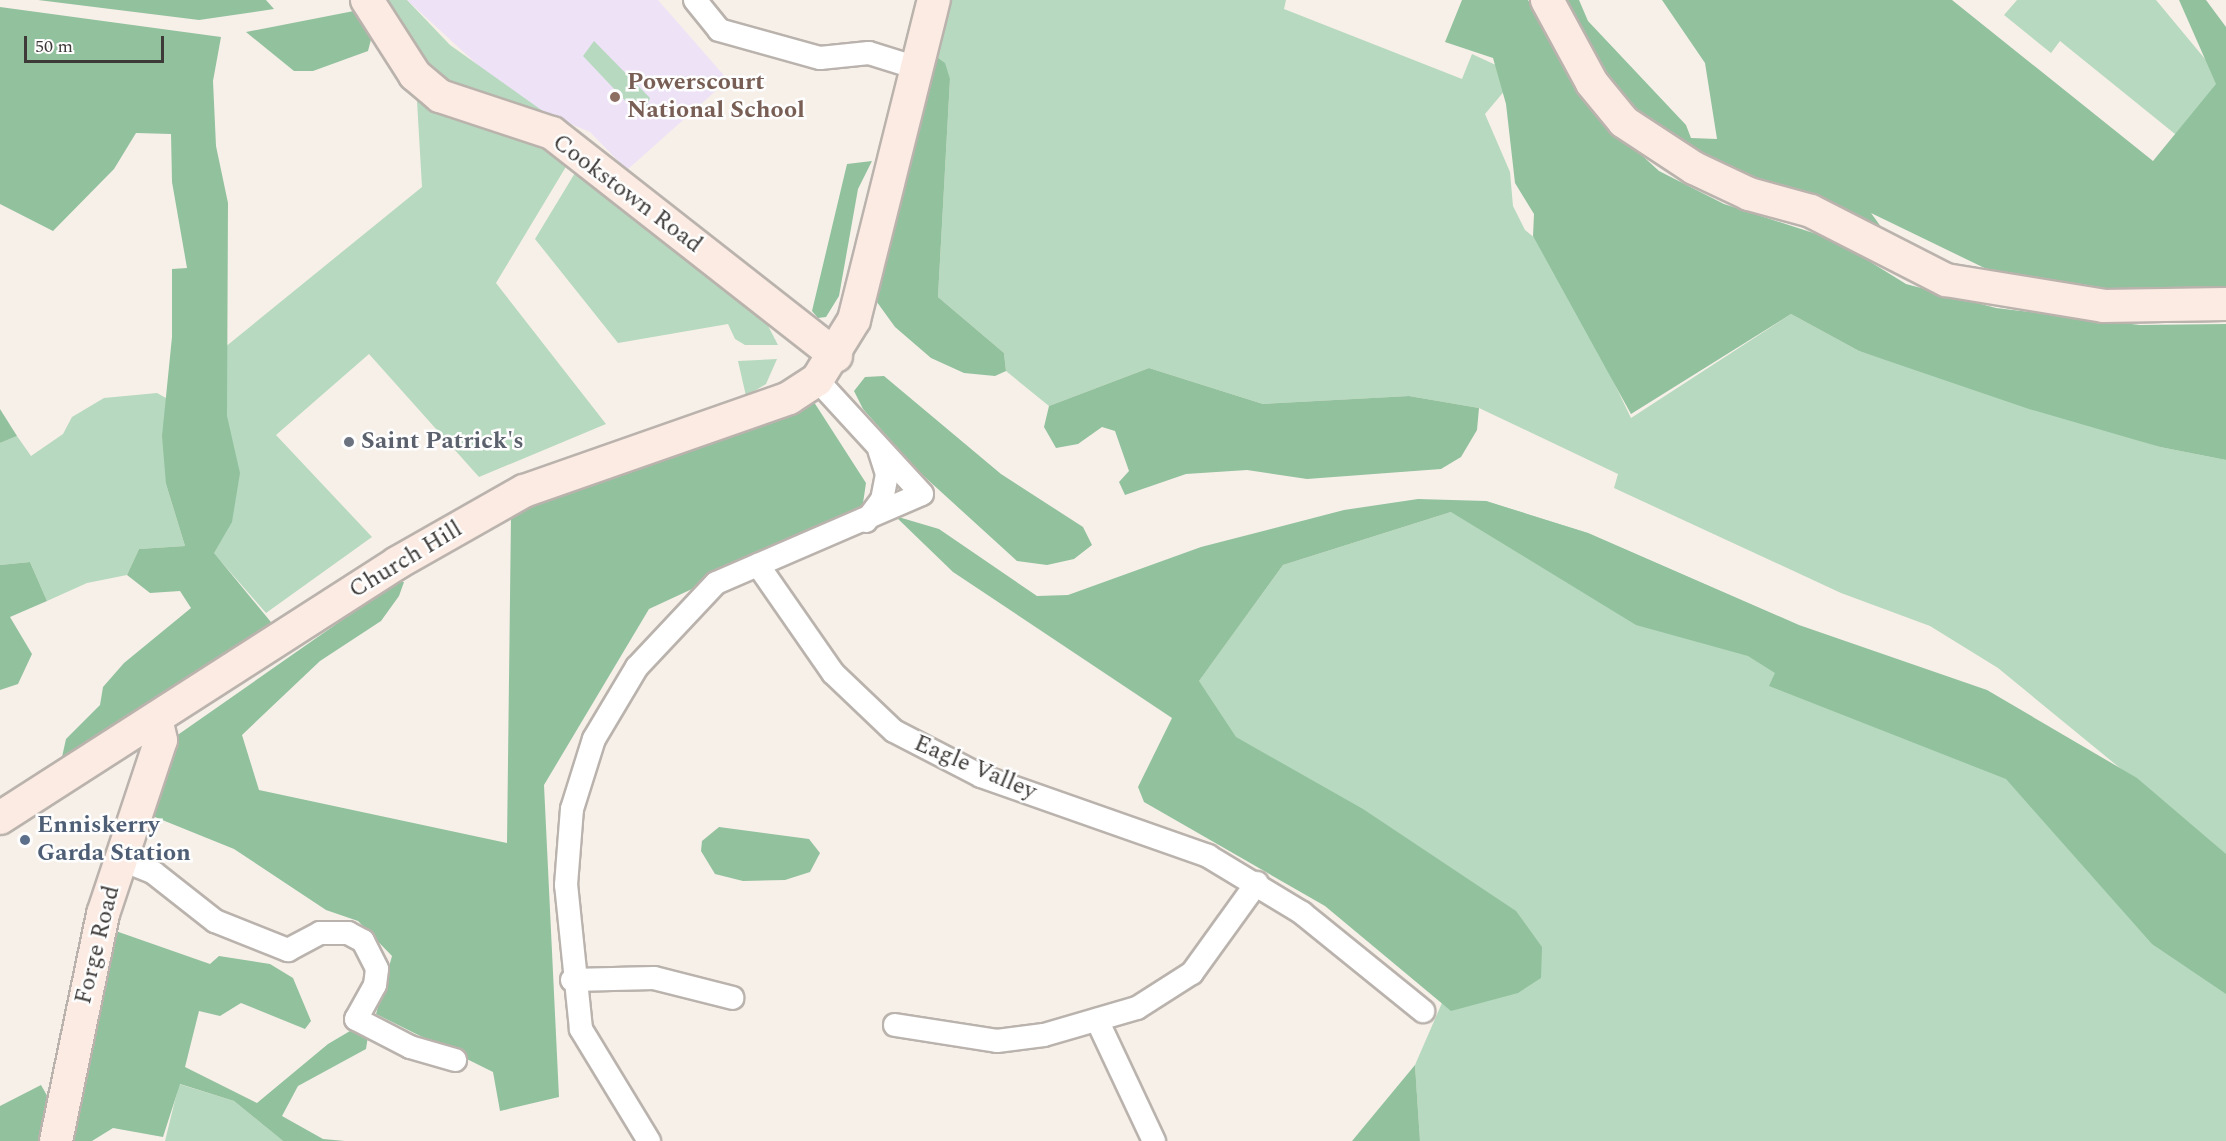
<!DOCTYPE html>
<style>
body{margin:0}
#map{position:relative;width:2226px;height:1141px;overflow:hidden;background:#f7f0e9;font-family:Spectral,serif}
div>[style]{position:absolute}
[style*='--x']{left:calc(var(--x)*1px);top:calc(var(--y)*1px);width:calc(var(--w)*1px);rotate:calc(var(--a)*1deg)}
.education>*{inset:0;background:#ede2f6}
.green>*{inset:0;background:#b7d9bf}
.forest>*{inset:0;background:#92c19e}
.roads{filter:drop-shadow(2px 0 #bab3ad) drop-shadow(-2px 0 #bab3ad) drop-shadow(0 2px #bab3ad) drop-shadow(0 -2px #bab3ad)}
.street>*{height:22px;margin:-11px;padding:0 11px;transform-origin:11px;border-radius:11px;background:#fff}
.secondary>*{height:32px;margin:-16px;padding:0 16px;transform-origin:16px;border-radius:16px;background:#fcebe2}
.dots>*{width:16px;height:16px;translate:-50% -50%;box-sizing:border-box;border:3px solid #fefefe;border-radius:50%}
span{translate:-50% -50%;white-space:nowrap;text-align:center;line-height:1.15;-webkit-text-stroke:5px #fefefe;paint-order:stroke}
.education-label{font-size:24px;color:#785e54;font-weight:700}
.left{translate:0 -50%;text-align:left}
.street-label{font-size:24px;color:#3d3a38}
.worship-label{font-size:24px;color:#5b616d;font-weight:700}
.service-label{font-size:24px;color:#4e5e75;font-weight:700}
.scale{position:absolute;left:24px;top:36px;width:140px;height:27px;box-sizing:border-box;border:3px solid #3d3a38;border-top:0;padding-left:8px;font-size:18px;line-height:21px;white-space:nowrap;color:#3d3a38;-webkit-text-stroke:4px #fefefe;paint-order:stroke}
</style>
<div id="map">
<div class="education">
<div style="clip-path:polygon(407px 0,658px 0,728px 80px,627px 170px,590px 132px,547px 114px,494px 80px)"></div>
</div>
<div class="green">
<div style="clip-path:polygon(377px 0,407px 0,450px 45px,547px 114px,544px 120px,437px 80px)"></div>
<div style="clip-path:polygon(946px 0,1286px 0,1284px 9px,1462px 79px,1472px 54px,1498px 66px,1506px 89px,1485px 114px,1510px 172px,1513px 206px,1525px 230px,1551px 251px,1631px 418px,1791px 314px,1859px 351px,2160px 447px,2226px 460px,2226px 855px,1998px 668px,1930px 626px,1841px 593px,1614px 488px,1618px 474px,1479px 408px,1409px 396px,1263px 404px,1149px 368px,1049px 406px,1006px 371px,1004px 353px,938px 297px,950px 79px,931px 53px)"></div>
<div style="clip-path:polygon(2017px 0,2156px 0,2225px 83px,2180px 138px,2060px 41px,2051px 53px,2004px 15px)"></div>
<div style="clip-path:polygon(594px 41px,650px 98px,643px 113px,636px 112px,583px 56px)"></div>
<div style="clip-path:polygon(417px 101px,532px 137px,570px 160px,496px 283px,606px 424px,479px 477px,369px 354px,276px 435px,372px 537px,266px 613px,210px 549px,198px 369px,422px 187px)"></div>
<div style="clip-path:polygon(578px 168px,763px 316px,778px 345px,745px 345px,735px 339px,728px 324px,618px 343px,535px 239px)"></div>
<div style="clip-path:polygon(777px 359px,766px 384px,746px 396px,738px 361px)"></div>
<div style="clip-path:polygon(157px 393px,166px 398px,166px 484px,185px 546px,139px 549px,127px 575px,87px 583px,47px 601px,30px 562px,0 565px,0 443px,17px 436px,31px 456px,63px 434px,72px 417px,104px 398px)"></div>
<div style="clip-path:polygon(1486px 501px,1588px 533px,1877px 660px,2226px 957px,2226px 1141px,1420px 1141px,1415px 1065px,1448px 989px,1172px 718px,1283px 565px)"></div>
<div style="clip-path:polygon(179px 1084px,234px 1101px,283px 1141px,165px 1141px)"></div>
</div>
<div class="forest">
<div style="clip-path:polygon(38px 0,266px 0,274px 9px,199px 20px)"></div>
<div style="clip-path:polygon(1462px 0,1528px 0,1600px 117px,1659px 171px,1724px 204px,1835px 240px,1906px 284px,1996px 308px,2140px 325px,2226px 324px,2226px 460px,2160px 447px,2029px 409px,1859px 351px,1791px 314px,1631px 414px,1533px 236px,1534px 214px,1515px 183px,1506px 104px,1493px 58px,1445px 42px)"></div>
<div style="clip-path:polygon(1557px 0,1579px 0,1588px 21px,1686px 125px,1691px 138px,1717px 139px,1705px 63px,1662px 0,1952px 0,2153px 161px,2216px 84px,2179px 0,2206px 0,2226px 27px,2226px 291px,2138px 292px,2001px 276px,1871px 213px,1892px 242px,1754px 183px,1633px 120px)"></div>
<div style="clip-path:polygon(0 7px,221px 37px,213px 81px,216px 146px,228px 203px,227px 416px,240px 473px,232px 522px,214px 553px,275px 627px,62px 757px,66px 739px,100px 705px,103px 687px,124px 663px,191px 608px,180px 591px,150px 593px,127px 575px,139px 549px,185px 546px,166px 484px,162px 436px,172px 337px,172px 269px,187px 268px,172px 182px,171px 134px,136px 133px,114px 169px,53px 231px,0 204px)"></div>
<div style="clip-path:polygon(359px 10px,373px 32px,368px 51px,313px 71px,294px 71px,246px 32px)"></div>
<div style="clip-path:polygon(931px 53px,945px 63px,950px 79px,938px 297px,1004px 353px,1006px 371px,995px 376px,964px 373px,931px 358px,895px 327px,874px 298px)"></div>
<div style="clip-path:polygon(872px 161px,858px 189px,839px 296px,826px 317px,818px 318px,812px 311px,847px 164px)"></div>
<div style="clip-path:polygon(1149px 368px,1263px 404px,1409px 396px,1479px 408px,1477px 430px,1461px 457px,1441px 469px,1307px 479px,1247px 470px,1186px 474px,1125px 495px,1119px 482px,1129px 471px,1115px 431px,1102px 427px,1078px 444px,1056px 448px,1044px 427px,1049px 406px)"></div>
<div style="clip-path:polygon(884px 376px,1001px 474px,1083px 527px,1092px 545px,1074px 559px,1047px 565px,1017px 561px,916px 469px,863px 409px,854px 391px,865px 377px)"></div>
<div style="clip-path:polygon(812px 399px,866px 483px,862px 510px,649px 609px,544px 785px,559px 1097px,500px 1111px,493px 1072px,376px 1014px,392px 956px,358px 921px,326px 910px,234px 849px,145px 813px,169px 741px,398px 581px,404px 582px,399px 596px,381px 621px,320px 661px,242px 735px,259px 790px,507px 843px,511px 515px,574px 480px)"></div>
<div style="clip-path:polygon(0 409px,17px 436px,0 443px)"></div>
<div style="clip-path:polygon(1418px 499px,1486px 501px,1588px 533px,1799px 625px,1987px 690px,2137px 778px,2226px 854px,2226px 994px,2152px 944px,2006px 779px,1769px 686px,1775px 673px,1748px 656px,1636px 625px,1451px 512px,1283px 565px,1199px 681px,1236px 737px,1363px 809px,1516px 911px,1542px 947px,1541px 978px,1518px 993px,1451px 1011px,1325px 906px,1144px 802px,1138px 787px,1172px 718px,953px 572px,895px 516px,939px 529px,1037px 596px,1068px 595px,1201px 547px,1344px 510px)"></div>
<div style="clip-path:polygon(30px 562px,47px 601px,10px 617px,32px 654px,18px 684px,0 690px,0 565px)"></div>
<div style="clip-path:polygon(719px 827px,809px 839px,820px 853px,810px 872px,785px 880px,743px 881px,715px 874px,701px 851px,702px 841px)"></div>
<div style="clip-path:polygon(110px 929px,210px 964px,219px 956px,270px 964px,293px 978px,311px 1021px,305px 1029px,241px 1003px,220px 1016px,199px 1011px,185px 1067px,257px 1103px,328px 1044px,350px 1031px,362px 1030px,368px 1036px,366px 1049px,298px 1086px,282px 1116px,323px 1139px,345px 1141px,283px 1141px,234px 1101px,180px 1084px,163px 1137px,113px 1128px,92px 1141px,65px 1141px)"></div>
<div style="clip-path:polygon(1415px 1065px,1420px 1141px,1352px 1141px)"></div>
<div style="clip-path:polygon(41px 1085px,49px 1099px,41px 1141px,0 1141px,0 1106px)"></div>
</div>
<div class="roads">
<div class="street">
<div style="--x:695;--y:0;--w:38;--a:51"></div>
<div style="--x:719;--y:30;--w:105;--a:15.5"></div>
<div style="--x:820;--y:58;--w:49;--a:-5.8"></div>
<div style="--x:869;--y:53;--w:47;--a:17.3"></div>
<div style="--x:866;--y:521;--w:26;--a:-53"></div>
<div style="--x:882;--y:500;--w:26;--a:-79"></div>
<div style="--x:887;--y:474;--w:25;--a:-108"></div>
<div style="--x:758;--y:565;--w:131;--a:55.2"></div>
<div style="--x:833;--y:673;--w:84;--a:43.6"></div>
<div style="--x:894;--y:731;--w:98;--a:27.3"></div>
<div style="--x:981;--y:776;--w:241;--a:19.4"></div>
<div style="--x:1208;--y:856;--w:110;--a:31.2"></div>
<div style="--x:1302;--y:913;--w:156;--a:39"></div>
<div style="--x:120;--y:859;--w:37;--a:22"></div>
<div style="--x:154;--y:873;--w:78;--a:38.2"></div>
<div style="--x:215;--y:921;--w:79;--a:21.7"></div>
<div style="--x:288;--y:950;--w:36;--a:-28"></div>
<div style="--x:320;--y:933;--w:28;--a:0"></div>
<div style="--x:348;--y:933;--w:17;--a:28"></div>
<div style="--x:363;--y:941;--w:31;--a:63"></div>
<div style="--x:377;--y:969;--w:16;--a:97"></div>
<div style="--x:375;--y:985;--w:39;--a:119"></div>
<div style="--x:356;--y:1019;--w:61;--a:27.4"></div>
<div style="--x:410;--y:1047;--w:47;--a:16.1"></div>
<div style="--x:572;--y:980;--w:82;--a:-1.4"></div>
<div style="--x:654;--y:978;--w:81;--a:14.2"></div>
<div style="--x:1097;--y:1020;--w:134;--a:64.8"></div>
<div style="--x:895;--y:1025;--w:103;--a:8.9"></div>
<div style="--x:997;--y:1041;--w:47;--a:-7.3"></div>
<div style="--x:1044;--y:1035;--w:97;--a:-16.2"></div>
<div style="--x:1137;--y:1008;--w:65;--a:-32.5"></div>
<div style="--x:1192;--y:973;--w:111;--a:-54.2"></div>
<div style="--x:649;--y:1141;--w:131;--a:-121.3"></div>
<div style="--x:581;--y:1029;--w:145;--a:-95.9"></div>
<div style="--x:566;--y:885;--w:76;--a:-85.5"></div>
<div style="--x:572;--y:809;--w:73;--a:-72.6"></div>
<div style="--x:594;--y:739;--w:84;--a:-59.2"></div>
<div style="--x:637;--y:667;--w:115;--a:-46.8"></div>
<div style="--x:716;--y:583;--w:224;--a:-23.4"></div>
<div style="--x:922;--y:494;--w:155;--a:-132.6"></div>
</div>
<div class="secondary">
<div style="--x:367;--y:0;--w:89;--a:57.4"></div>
<div style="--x:415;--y:75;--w:33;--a:40"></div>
<div style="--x:440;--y:96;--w:118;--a:18.3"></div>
<div style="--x:552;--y:133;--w:361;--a:38.1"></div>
<div style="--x:1547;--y:0;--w:94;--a:61.5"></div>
<div style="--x:1592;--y:83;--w:50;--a:50.6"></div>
<div style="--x:1624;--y:122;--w:84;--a:33.3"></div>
<div style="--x:1694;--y:168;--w:61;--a:25.3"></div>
<div style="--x:1749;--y:194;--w:64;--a:15.3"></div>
<div style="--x:1811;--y:211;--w:152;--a:27.1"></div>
<div style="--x:1946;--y:280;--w:160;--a:9.3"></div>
<div style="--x:2104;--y:306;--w:122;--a:-0.9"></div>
<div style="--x:0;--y:818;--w:472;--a:-32.7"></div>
<div style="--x:397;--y:563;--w:146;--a:-29.6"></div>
<div style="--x:524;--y:491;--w:281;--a:-19.3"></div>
<div style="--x:789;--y:398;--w:33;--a:-33"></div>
<div style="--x:817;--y:380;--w:70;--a:-58.3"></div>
<div style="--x:854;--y:320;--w:330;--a:-76"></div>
<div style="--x:56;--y:1141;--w:232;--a:-78.3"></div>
<div style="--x:103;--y:914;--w:183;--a:-71.6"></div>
<div style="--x:161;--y:740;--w:22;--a:-103"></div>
</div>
</div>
<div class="dots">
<div style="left:615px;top:97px;background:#8d6e63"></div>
<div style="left:349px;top:442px;background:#6b7280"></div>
<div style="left:25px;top:840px;background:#5c6f8a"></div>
</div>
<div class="education-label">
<span class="left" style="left:627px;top:97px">Powerscourt<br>National School</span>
</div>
<div class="street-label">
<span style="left:627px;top:194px;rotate:37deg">Cookstown Road</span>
<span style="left:406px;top:560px;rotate:-31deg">Church Hill</span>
<span style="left:975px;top:768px;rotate:23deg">Eagle Valley</span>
<span style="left:98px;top:945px;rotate:-76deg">Forge Road</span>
</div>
<div class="worship-label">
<span class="left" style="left:361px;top:442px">Saint Patrick's</span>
</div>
<div class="service-label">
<span class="left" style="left:37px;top:840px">Enniskerry<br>Garda Station</span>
</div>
<div class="scale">50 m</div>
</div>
